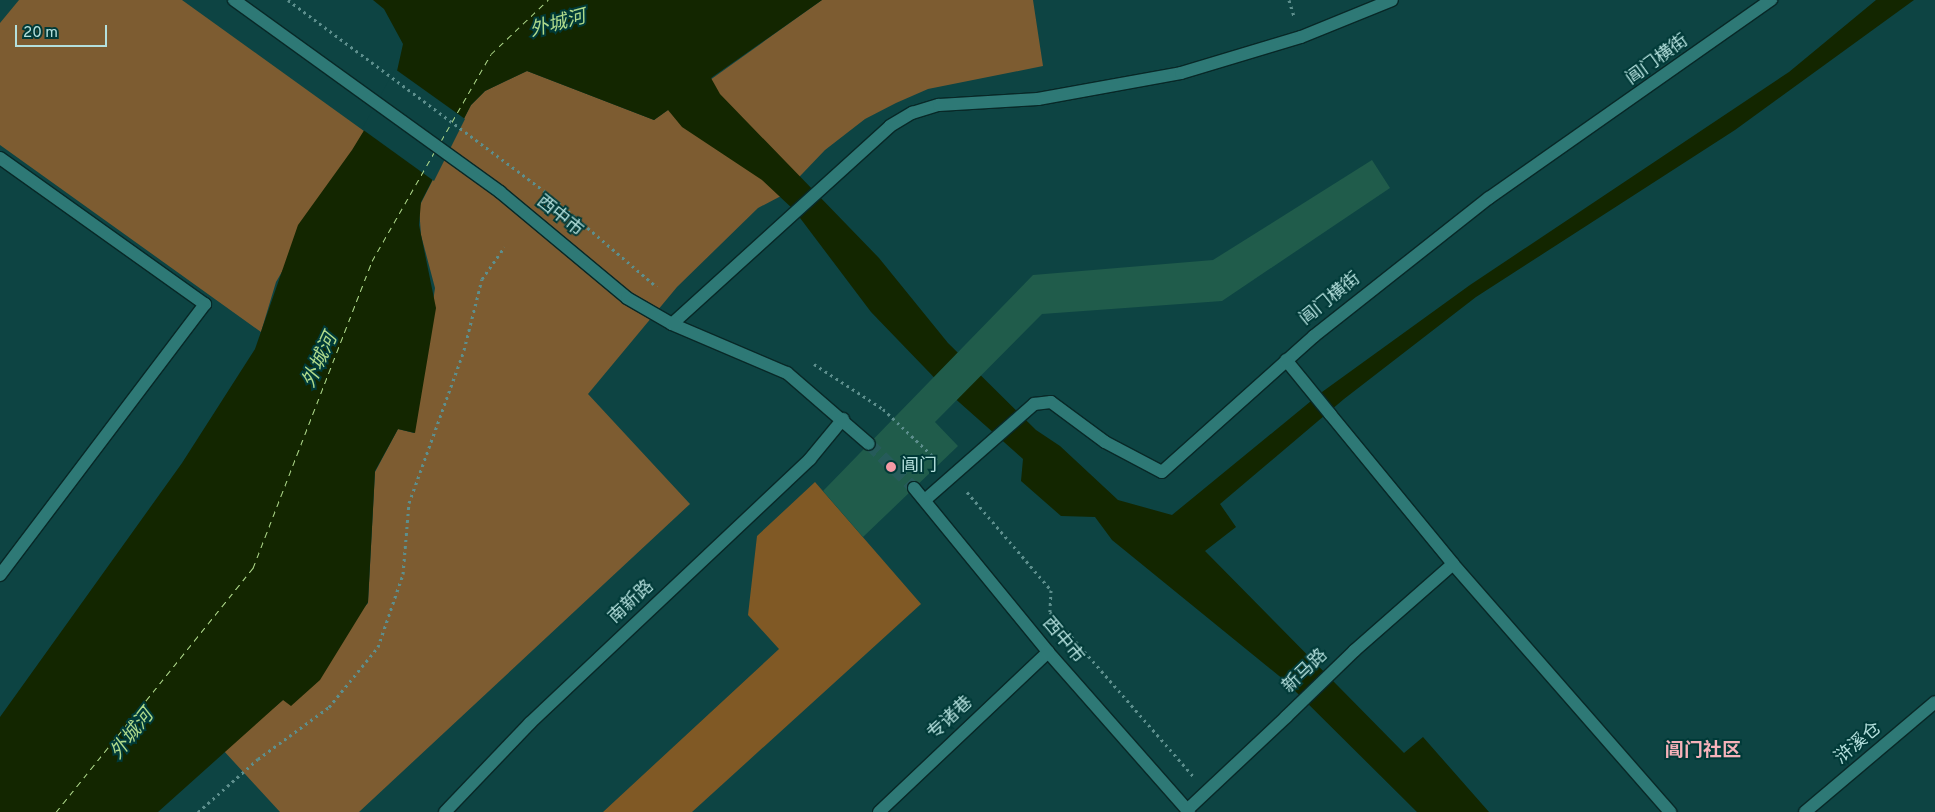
<!DOCTYPE html>
<meta charset="utf-8">
<style>
body{margin:0}
#map{position:relative;width:1935px;height:812px;overflow:hidden;background:#0d4443;font-family:Overpass,"Noto Sans SC",sans-serif}
div>[style]{position:absolute}
[style*='--x']{left:calc(var(--x)*1px);top:calc(var(--y)*1px);width:calc(var(--w)*1px);rotate:calc(var(--a)*1deg)}
.green>*{inset:0;background:#7d5c31}
.forest>*{inset:0;background:#805925}
.water>*{inset:0;background:#132600}
.pier>*{inset:0;background:#0d4443}
.ferry>*{height:1px;margin-top:-0.5px;transform-origin:0;background:repeating-linear-gradient(90deg,#afda8b 0 6px,transparent 0 11px)}
.building>*{inset:0;background:#205c4b}
.secondary-tunnel>*{height:12px;margin-top:-6px;transform-origin:0;background:repeating-linear-gradient(90deg,#265b5a 0 12px,transparent 0 18px)}
.path>*{height:3px;margin-top:-1.5px;transform-origin:0;background:repeating-linear-gradient(90deg,#5d8f8d 0 2.5px,transparent 0 6.5px)}
.roads{filter:drop-shadow(1px 0 #082827) drop-shadow(-1px 0 #082827) drop-shadow(0 1px #082827) drop-shadow(0 -1px #082827)}
.service>*{height:12px;margin:-6px;padding:0 6px;transform-origin:6px;border-radius:6px;background:#2e7976}
.pedestrian>*{height:12px;margin:-6px;padding:0 6px;transform-origin:6px;border-radius:6px;background:#2e7976}
.minor>*{height:12px;margin:-6px;padding:0 6px;transform-origin:6px;border-radius:6px;background:#2e7976}
.tertiary>*{height:12px;margin:-6px;padding:0 6px;transform-origin:6px;border-radius:6px;background:#2e7976}
.secondary>*{height:12px;margin:-6px;padding:0 6px;transform-origin:6px;border-radius:6px;background:#2e7976}
.dots>*{width:14px;height:14px;translate:-50% -50%;box-sizing:border-box;border:2px solid #003a38;border-radius:50%}
span{translate:-50% -50%;white-space:nowrap;text-align:center;line-height:1.15;-webkit-text-stroke:4px #003a38;paint-order:stroke}
.street-label{font-size:18px;color:#b4e0dd}
.poi-label{font-size:18px;color:#b4e0dd}
.left{translate:0 -50%;text-align:left}
.water-label{font-size:19px;color:#afda8b;font-style:italic}
.neighbourhood-label{font-size:19px;color:#f6b2ba;font-weight:700}
.scale{position:absolute;left:15px;top:25px;width:92px;height:22px;box-sizing:border-box;border:2px solid #b4e0dd;border-top:0;padding-left:6px;font-size:15px;line-height:18px;white-space:nowrap;color:#b4e0dd;-webkit-text-stroke:4px #003a38;paint-order:stroke}
</style>
<div id="map">
<div class="green">
<div style="clip-path:polygon(19px 0,182px 0,364px 131px,276px 282px,261px 332px,0 145px,0 23px)"></div>
<div style="clip-path:polygon(822px 0,1033px 0,1043px 66px,928px 89px,896px 103px,865px 119px,825px 150px,781px 196px,758px 208px,677px 287px,588px 394px,690px 504px,359px 812px,280px 812px,223px 750px,283px 700px,368px 603px,375px 472px,398px 429px,414px 433px,435px 288px,421px 235px,419px 207px,471px 105px,485px 91px,527px 71px,654px 120px)"></div>
</div>
<div class="forest">
<div style="clip-path:polygon(815px 482px,921px 604px,692px 812px,603px 812px,779px 649px,748px 615px,757px 536px)"></div>
</div>
<div class="water">
<div style="clip-path:polygon(373px 0,822px 0,711px 78px,720px 94px,879px 258px,948px 343px,1036px 430px,1060px 446px,1118px 500px,1172px 515px,1322px 392px,1470px 285px,1789px 72px,1876px 0,1914px 0,1735px 130px,1476px 297px,1344px 399px,1220px 504px,1236px 527px,1205px 551px,1404px 753px,1423px 737px,1489px 812px,1417px 812px,1284px 680px,1112px 540px,1095px 517px,1061px 516px,1021px 481px,1023px 459px,951px 395px,871px 312px,794px 210px,762px 180px,682px 127px,668px 110px,654px 120px,527px 71px,485px 91px,471px 105px,421px 202px,419px 225px,436px 308px,415px 433px,398px 429px,375px 471px,368px 602px,320px 680px,291px 706px,283px 700px,158px 812px,0 812px,0 717px,182px 463px,255px 349px,298px 225px,352px 150px,395px 80px,403px 44px,384px 9px)"></div>
</div>
<div class="pier">
<div style="clip-path:polygon(395px 69px,465px 119px,434px 181px,362px 129px)"></div>
</div>
<div class="ferry">
<div style="--x:441;--y:141;--w:100;--a:-60.1"></div>
<div style="--x:491;--y:54;--w:79;--a:-43.5"></div>
<div style="--x:56;--y:812;--w:314;--a:-51.1"></div>
<div style="--x:253;--y:568;--w:329;--a:-68.8"></div>
<div style="--x:372;--y:261;--w:127;--a:-60.2"></div>
</div>
<div class="building">
<div style="clip-path:polygon(1372px 160px,1390px 188px,1222px 301px,1042px 314px,935px 422px,958px 446px,863px 537px,823px 491px,1033px 275px,1213px 260px)"></div>
</div>
<div class="secondary-tunnel">
<div style="--x:869;--y:444;--w:63;--a:44.4"></div>
</div>
<div class="path">
<div style="--x:288;--y:0;--w:324;--a:36.7"></div>
<div style="--x:548;--y:194;--w:143;--a:40.5"></div>
<div style="--x:1289;--y:0;--w:17;--a:73"></div>
<div style="--x:814;--y:364;--w:82;--a:33.1"></div>
<div style="--x:883;--y:409;--w:74;--a:43.4"></div>
<div style="--x:967;--y:492;--w:129;--a:49.4"></div>
<div style="--x:1051;--y:590;--w:22;--a:93"></div>
<div style="--x:1050;--y:612;--w:218;--a:48.9"></div>
<div style="--x:198;--y:812;--w:80;--a:-41.5"></div>
<div style="--x:258;--y:759;--w:88;--a:-36.2"></div>
<div style="--x:329;--y:707;--w:77;--a:-50.8"></div>
<div style="--x:378;--y:647;--w:77;--a:-71.1"></div>
<div style="--x:403;--y:574;--w:71;--a:-85.2"></div>
<div style="--x:409;--y:503;--w:163;--a:-70.2"></div>
<div style="--x:464;--y:350;--w:73;--a:-75.8"></div>
<div style="--x:482;--y:279;--w:39;--a:-55"></div>
</div>
<div class="roads">
<div class="service">
<div style="--x:1034;--y:404;--w:17;--a:-7"></div>
<div style="--x:1051;--y:402;--w:67;--a:36.5"></div>
<div style="--x:1105;--y:442;--w:64;--a:27.8"></div>
<div style="--x:1162;--y:472;--w:204;--a:-41.8"></div>
<div style="--x:1314;--y:336;--w:223;--a:-38.3"></div>
<div style="--x:1489;--y:198;--w:345;--a:-35.1"></div>
<div style="--x:1354;--y:651;--w:132;--a:-41.3"></div>
</div>
<div class="pedestrian">
<div style="--x:1330;--y:414;--w:194;--a:50.6"></div>
<div style="--x:1453;--y:564;--w:330;--a:48.8"></div>
<div style="--x:1286;--y:717;--w:95;--a:-44.1"></div>
</div>
<div class="minor">
<div style="--x:0;--y:158;--w:252;--a:35.5"></div>
<div style="--x:205;--y:304;--w:340;--a:127.1"></div>
<div style="--x:672;--y:324;--w:294;--a:-42.2"></div>
<div style="--x:890;--y:126;--w:26;--a:-31"></div>
<div style="--x:912;--y:113;--w:28;--a:-17"></div>
<div style="--x:939;--y:105;--w:99;--a:-3.5"></div>
<div style="--x:1038;--y:99;--w:145;--a:-10.3"></div>
<div style="--x:1181;--y:73;--w:125;--a:-16.7"></div>
<div style="--x:1301;--y:37;--w:98;--a:-22.1"></div>
<div style="--x:1286;--y:360;--w:70;--a:50.8"></div>
<div style="--x:926;--y:499;--w:144;--a:-41.3"></div>
<div style="--x:1187;--y:810;--w:136;--a:-43.2"></div>
<div style="--x:445;--y:812;--w:123;--a:-46.3"></div>
<div style="--x:530;--y:723;--w:385;--a:-43.3"></div>
<div style="--x:810;--y:459;--w:52;--a:-50.5"></div>
<div style="--x:1805;--y:812;--w:170;--a:-40.2"></div>
</div>
<div class="tertiary">
<div style="--x:879;--y:812;--w:233;--a:-43.4"></div>
</div>
<div class="secondary">
<div style="--x:234;--y:0;--w:328;--a:35.8"></div>
<div style="--x:500;--y:192;--w:165;--a:39.8"></div>
<div style="--x:627;--y:298;--w:52;--a:30"></div>
<div style="--x:672;--y:324;--w:125;--a:23.1"></div>
<div style="--x:787;--y:373;--w:108;--a:40.9"></div>
<div style="--x:914;--y:488;--w:212;--a:50.7"></div>
<div style="--x:1048;--y:652;--w:213;--a:48.6"></div>
</div>
</div>
<div class="dots">
<div style="left:891px;top:467px;background:#f49aa5"></div>
</div>
<div class="street-label">
<span style="left:1658px;top:61px;rotate:-36deg">阊门横街</span>
<span style="left:559px;top:217px;rotate:39deg">西中市</span>
<span style="left:1331px;top:300px;rotate:-39deg">阊门横街</span>
<span style="left:632px;top:603px;rotate:-43deg">南新路</span>
<span style="left:1062px;top:641px;rotate:50deg">西中市</span>
<span style="left:1306px;top:672px;rotate:-44deg">新马路</span>
<span style="left:951px;top:719px;rotate:-43deg">专诸巷</span>
<span style="left:1859px;top:744px;rotate:-40deg">浒溪仓</span>
</div>
<div class="poi-label">
<span class="left" style="left:901px;top:467px">阊门</span>
</div>
<div class="water-label">
<span style="left:558px;top:25px;rotate:-15deg">外城河</span>
<span style="left:321px;top:361px;rotate:-65deg">外城河</span>
<span style="left:133px;top:735px;rotate:-52deg">外城河</span>
</div>
<div class="neighbourhood-label">
<span style="left:1703px;top:752px">阊门社区</span>
</div>
<div class="scale">20 m</div>
</div>
